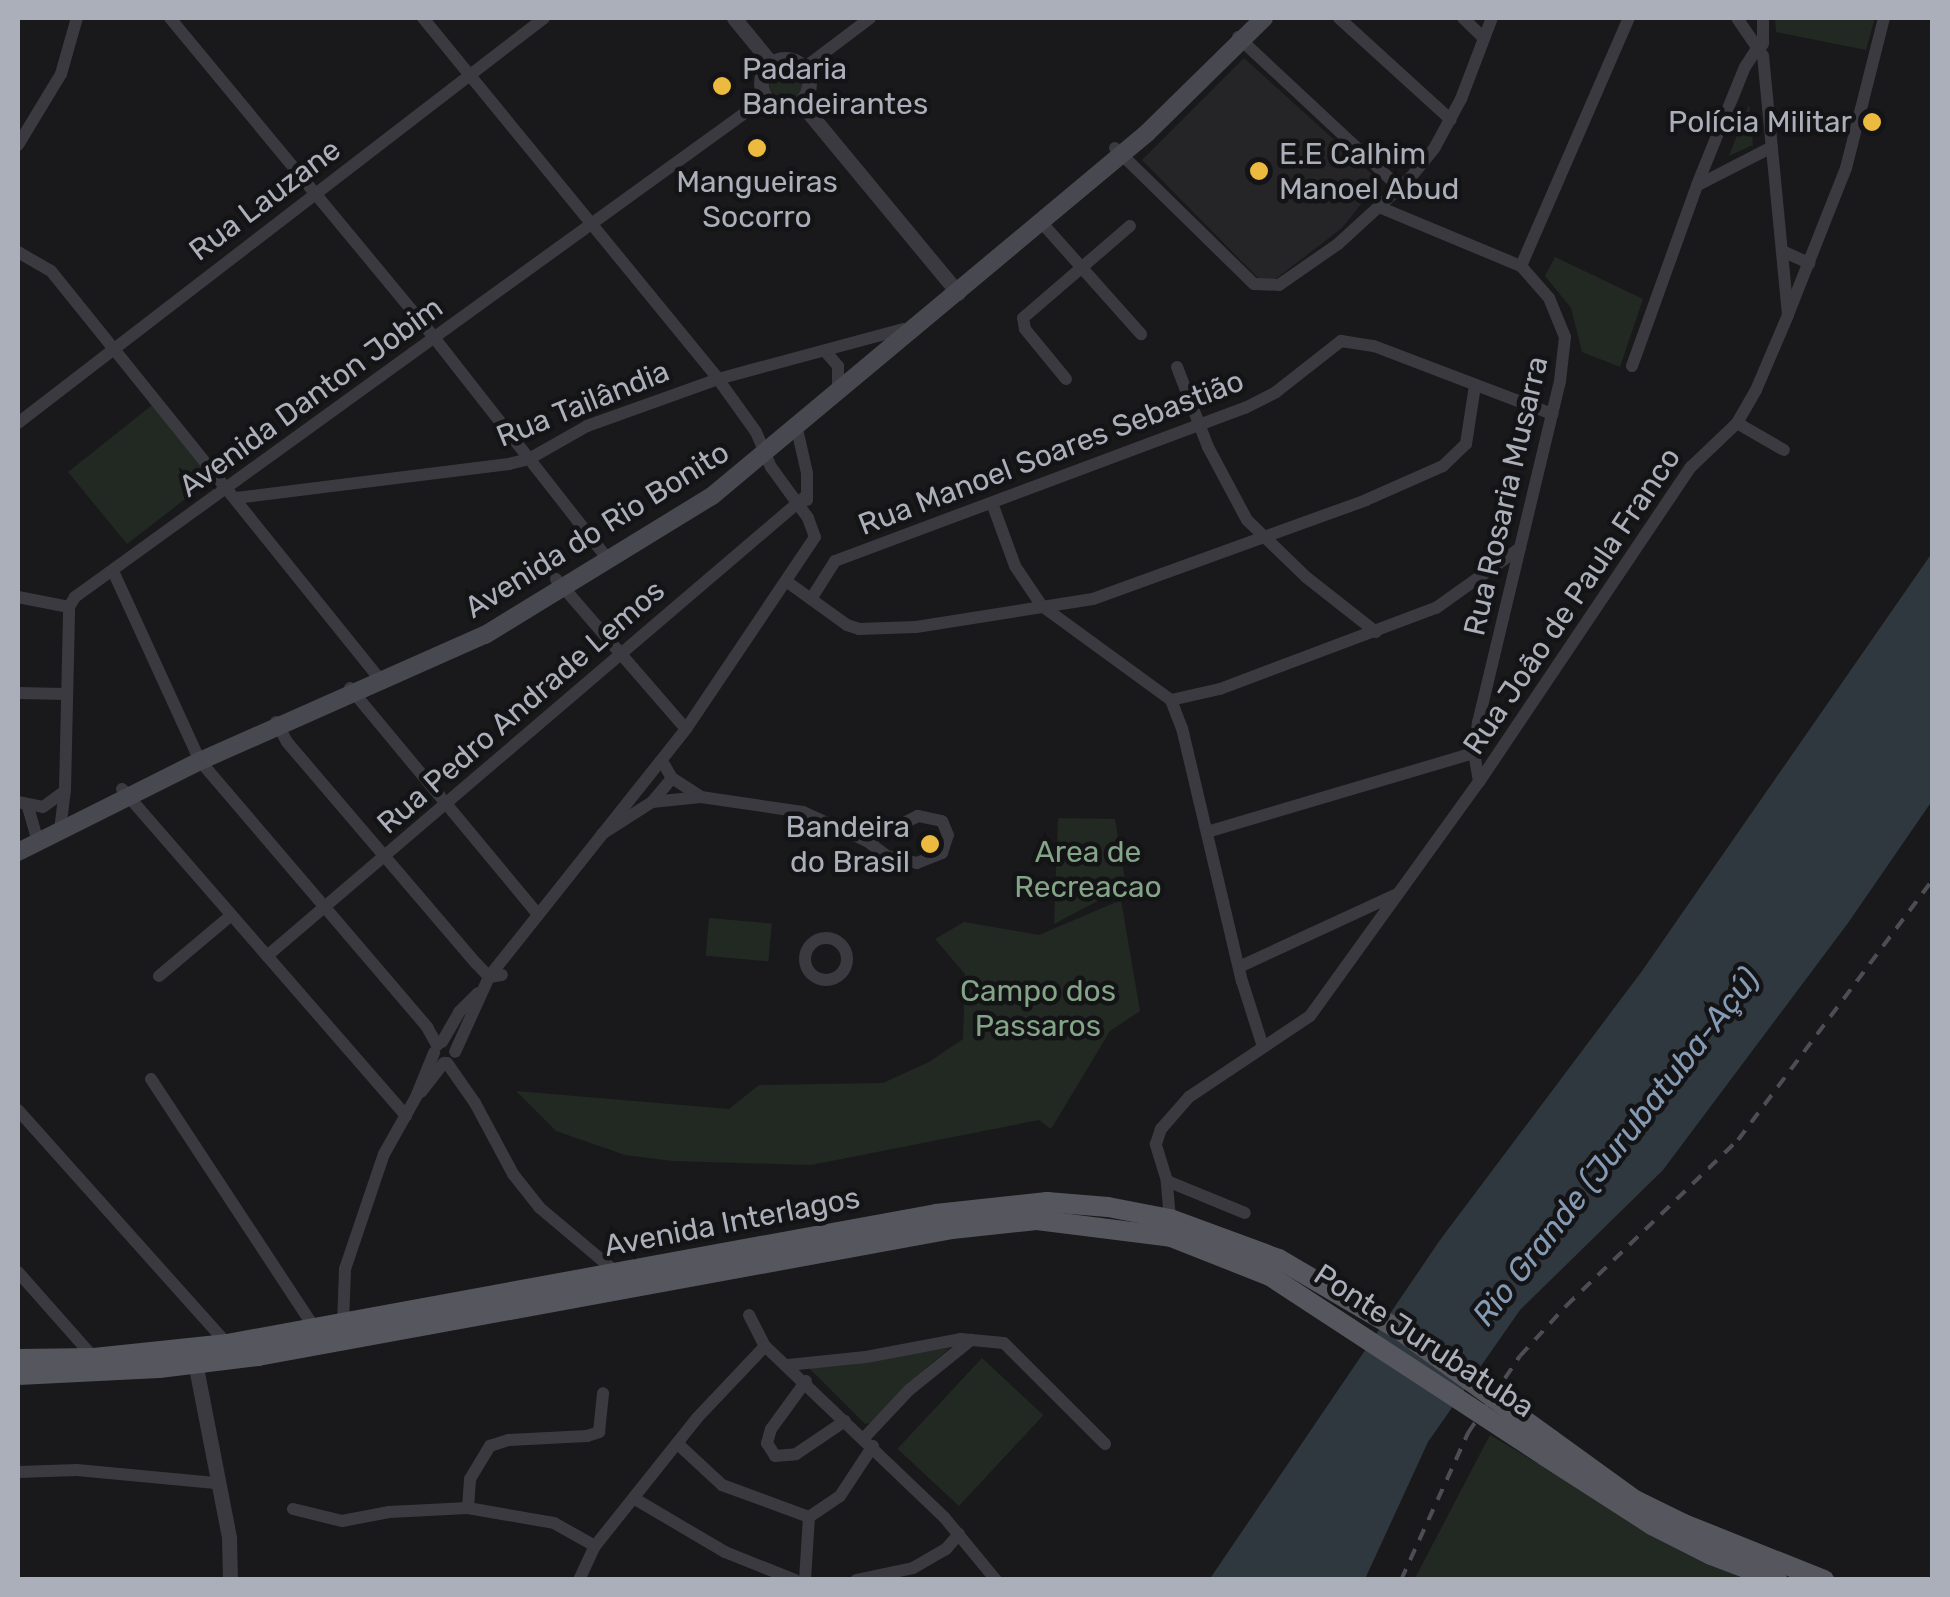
<!DOCTYPE html>
<meta charset="utf-8">
<style>
body{margin:0}
#map{position:relative;width:1950px;height:1597px;overflow:hidden;background:#19191b;font-family:Rubik,sans-serif}
div>[style]{position:absolute}
[style*='--x']{left:calc(var(--x)*1px);top:calc(var(--y)*1px);width:calc(var(--w)*1px);rotate:calc(var(--a)*1deg)}
.built>*{inset:0;background:#252528}
.green>*{inset:0;background:#212922;transform-origin:0 0}
.round{border-radius:50%}
.water>*{inset:0;background:#2f373f}
.minor>*{height:12px;margin:-6px;padding:0 6px;transform-origin:6px;border-radius:6px;background:#3a3a40}
.minor>.ring{margin:-6px;padding:0;box-sizing:content-box;background:none;border:12px solid #3a3a40;border-radius:50%}
.tertiary>*{height:15px;margin:-7.5px;padding:0 7.5px;transform-origin:7.5px;border-radius:7.5px;background:#3a3a40}
.tertiary>.ring{margin:-7.5px;padding:0;box-sizing:content-box;background:none;border:15px solid #3a3a40;border-radius:50%}
.secondary>*{height:18px;margin:-9px;padding:0 9px;transform-origin:9px;border-radius:9px;background:#484950}
.primary>*{height:20px;margin:-10px;padding:0 10px;transform-origin:10px;border-radius:10px;background:#56575e}
.rail>*{height:4px;margin-top:-2px;transform-origin:0;background:repeating-linear-gradient(90deg,#4d4e55 0 12px,transparent 0 22px)}
.primary-bridge>*{height:20px;margin:-10px;padding:0 10px;transform-origin:10px;border-radius:10px;background:#56575e}
.dots>*{width:28px;height:28px;translate:-50% -50%;box-sizing:border-box;border:5px solid #141416;border-radius:50%}
span{translate:-50% -50%;white-space:nowrap;text-align:center;line-height:1.15;-webkit-text-stroke:9px #141416;paint-order:stroke}
.poi-label{font-size:30px;color:#abafba}
.left{translate:0 -50%;text-align:left}
.right{translate:-100% -50%;text-align:right}
.street-label{font-size:30px;color:#abafba}
.park-label{font-size:30px;color:#83a487}
.water-label{font-size:32px;color:#849bb3;font-style:italic}
.frame{position:absolute;inset:0;border:20px solid #abafba;pointer-events:none}
</style>
<div id="map">
<div class="built">
<div style="clip-path:polygon(1244px 58px,1374px 176px,1377px 184px,1342px 228px,1273px 281px,1260px 280px,1142px 160px)"></div>
</div>
<div class="green">
<div style="clip-path:polygon(1775px 18px,1875px 18px,1866px 50px,1776px 32px)"></div>
<div class="round" style="left:769px;top:65px;width:34px;height:34px"></div>
<div style="clip-path:polygon(1749px 105px,1753px 145px,1729px 156px,1739px 130px)"></div>
<div style="clip-path:polygon(1555px 257px,1643px 299px,1620px 367px,1582px 352px,1571px 308px,1545px 276px)"></div>
<div style="clip-path:polygon(156px 402px,212px 471px,211px 479px,127px 544px,68px 472px)"></div>
<div style="clip-path:polygon(1058px 818px,1115px 819px,1126px 886px,1054px 924px)"></div>
<div style="clip-path:polygon(1121px 900px,1140px 1011px,1110px 1031px,1051px 1129px,1039px 1120px,811px 1165px,672px 1161px,625px 1155px,556px 1131px,516px 1091px,729px 1109px,759px 1085px,883px 1083px,929px 1062px,963px 1039px,965px 974px,935px 939px,964px 922px,1039px 935px)"></div>
<div style="left:709px;top:918px;width:63px;height:38px;rotate:5deg"></div>
<div style="clip-path:polygon(950px 1348px,906px 1385px,873px 1422px,865px 1424px,809px 1368px)"></div>
<div style="left:982px;top:1358px;width:84px;height:124px;rotate:43deg"></div>
<div style="clip-path:polygon(1490px 1435px,1664px 1538px,1764px 1580px,1414px 1580px)"></div>
</div>
<div class="water">
<div style="clip-path:polygon(1932px 553px,1932px 801px,1848px 923px,1663px 1170px,1520px 1310px,1428px 1442px,1365px 1579px,1209px 1580px,1440px 1240px,1642px 971px)"></div>
</div>
<div class="minor">
<div style="--x:170;--y:18;--w:418;--a:50.4"></div>
<div style="--x:436;--y:340;--w:278;--a:51.9"></div>
<div style="--x:423;--y:18;--w:466;--a:50.7"></div>
<div style="--x:718;--y:379;--w:65;--a:54.4"></div>
<div style="--x:756;--y:432;--w:38;--a:67"></div>
<div style="--x:771;--y:467;--w:63;--a:54"></div>
<div style="--x:808;--y:518;--w:20;--a:70"></div>
<div style="--x:815;--y:537;--w:231;--a:123.9"></div>
<div style="--x:686;--y:729;--w:317;--a:128.5"></div>
<div style="--x:489;--y:977;--w:82;--a:114.4"></div>
<div style="--x:1339;--y:18;--w:151;--a:42.3"></div>
<div style="--x:1463;--y:18;--w:29;--a:44"></div>
<div style="--x:1763;--y:18;--w:26;--a:90"></div>
<div style="--x:1238;--y:37;--w:223;--a:43"></div>
<div style="--x:804;--y:68;--w:83;--a:-37.1"></div>
<div style="--x:18;--y:145;--w:83;--a:-58.8"></div>
<div style="--x:61;--y:74;--w:58;--a:-74.1"></div>
<div style="--x:1115;--y:148;--w:194;--a:44.4"></div>
<div style="--x:1254;--y:284;--w:25;--a:2"></div>
<div style="--x:1279;--y:285;--w:72;--a:-34.8"></div>
<div style="--x:1338;--y:244;--w:99;--a:-42.5"></div>
<div style="--x:1411;--y:177;--w:38;--a:-51"></div>
<div style="--x:1435;--y:147;--w:55;--a:-61.6"></div>
<div style="--x:1461;--y:99;--w:87;--a:-69.1"></div>
<div style="--x:1698;--y:185;--w:83;--a:-27.2"></div>
<div style="--x:1379;--y:207;--w:154;--a:22.6"></div>
<div style="--x:1521;--y:266;--w:43;--a:48.8"></div>
<div style="--x:1549;--y:298;--w:42;--a:67.7"></div>
<div style="--x:1565;--y:337;--w:44;--a:96.5"></div>
<div style="--x:1560;--y:381;--w:351;--a:103.5"></div>
<div style="--x:1478;--y:722;--w:31;--a:97"></div>
<div style="--x:1474;--y:753;--w:29;--a:80"></div>
<div style="--x:1042;--y:223;--w:149;--a:48.3"></div>
<div style="--x:1782;--y:251;--w:30;--a:24"></div>
<div style="--x:18;--y:252;--w:38;--a:30"></div>
<div style="--x:51;--y:271;--w:529;--a:51.14"></div>
<div style="--x:1521;--y:266;--w:270;--a:-66.5"></div>
<div style="--x:1789;--y:312;--w:155;--a:-68.4"></div>
<div style="--x:1846;--y:168;--w:155;--a:-75.8"></div>
<div style="--x:825;--y:351;--w:20;--a:49"></div>
<div style="--x:838;--y:366;--w:27;--a:90"></div>
<div style="--x:1632;--y:366;--w:192;--a:-70.2"></div>
<div style="--x:1697;--y:185;--w:127;--a:-67.9"></div>
<div style="--x:1745;--y:67;--w:33;--a:-57"></div>
<div style="--x:1177;--y:367;--w:86;--a:68.8"></div>
<div style="--x:1208;--y:447;--w:83;--a:61.9"></div>
<div style="--x:1247;--y:520;--w:82;--a:44"></div>
<div style="--x:1306;--y:577;--w:89;--a:38.2"></div>
<div style="--x:1066;--y:379;--w:65;--a:-129.4"></div>
<div style="--x:1025;--y:329;--w:11;--a:-100"></div>
<div style="--x:1023;--y:318;--w:141;--a:-40.7"></div>
<div style="--x:18;--y:423;--w:664;--a:-37.59"></div>
<div style="--x:1737;--y:423;--w:54;--a:29.9"></div>
<div style="--x:797;--y:429;--w:45;--a:77.2"></div>
<div style="--x:807;--y:473;--w:27;--a:90"></div>
<div style="--x:236;--y:498;--w:275;--a:-7.1"></div>
<div style="--x:509;--y:464;--w:21;--a:-14"></div>
<div style="--x:529;--y:459;--w:67;--a:-29.6"></div>
<div style="--x:587;--y:426;--w:139;--a:-19.7"></div>
<div style="--x:718;--y:379;--w:192;--a:-15.1"></div>
<div style="--x:992;--y:503;--w:67;--a:69.9"></div>
<div style="--x:1015;--y:566;--w:48;--a:56"></div>
<div style="--x:1042;--y:606;--w:160;--a:36.1"></div>
<div style="--x:1171;--y:700;--w:30;--a:69"></div>
<div style="--x:1182;--y:728;--w:260;--a:76.7"></div>
<div style="--x:1242;--y:981;--w:69;--a:72.3"></div>
<div style="--x:113;--y:571;--w:209;--a:65.4"></div>
<div style="--x:200;--y:761;--w:350;--a:49.5"></div>
<div style="--x:427;--y:1027;--w:21;--a:61"></div>
<div style="--x:556;--y:579;--w:198;--a:49.1"></div>
<div style="--x:786;--y:581;--w:75;--a:35.8"></div>
<div style="--x:847;--y:625;--w:13;--a:18"></div>
<div style="--x:859;--y:629;--w:57;--a:-2"></div>
<div style="--x:916;--y:627;--w:179;--a:-9"></div>
<div style="--x:1093;--y:599;--w:290;--a:-19.9"></div>
<div style="--x:1366;--y:500;--w:84;--a:-23.8"></div>
<div style="--x:1443;--y:466;--w:32;--a:-44"></div>
<div style="--x:1466;--y:444;--w:59;--a:-81.2"></div>
<div style="--x:18;--y:597;--w:52;--a:11.1"></div>
<div style="--x:811;--y:599;--w:45;--a:-57.7"></div>
<div style="--x:835;--y:561;--w:438;--a:-20.5"></div>
<div style="--x:1245;--y:408;--w:35;--a:-27"></div>
<div style="--x:1276;--y:392;--w:83;--a:-38.1"></div>
<div style="--x:1341;--y:341;--w:33;--a:9"></div>
<div style="--x:1374;--y:346;--w:191;--a:20.9"></div>
<div style="--x:350;--y:688;--w:291;--a:50.3"></div>
<div style="--x:18;--y:693;--w:48;--a:1.2"></div>
<div style="--x:1171;--y:700;--w:50;--a:-12.7"></div>
<div style="--x:1220;--y:689;--w:231;--a:-20.6"></div>
<div style="--x:1436;--y:608;--w:103;--a:-35.5"></div>
<div style="--x:276;--y:722;--w:23;--a:61"></div>
<div style="--x:287;--y:742;--w:291;--a:49.5"></div>
<div style="--x:476;--y:963;--w:19;--a:47"></div>
<div style="--x:489;--y:977;--w:13;--a:-9"></div>
<div style="--x:662;--y:761;--w:20;--a:60"></div>
<div style="--x:672;--y:778;--w:35;--a:33"></div>
<div style="--x:122;--y:789;--w:433;--a:49"></div>
<div style="--x:18;--y:802;--w:25;--a:11"></div>
<div style="--x:43;--y:807;--w:26;--a:-36"></div>
<div style="--x:652;--y:802;--w:49;--a:-5.8"></div>
<div style="--x:701;--y:797;--w:103;--a:8.4"></div>
<div style="--x:803;--y:812;--w:70;--a:24.4"></div>
<div style="--x:867;--y:841;--w:25;--a:37"></div>
<div style="--x:887;--y:856;--w:31;--a:13"></div>
<div style="--x:917;--y:863;--w:27;--a:-22"></div>
<div style="--x:942;--y:853;--w:19;--a:-72"></div>
<div style="--x:948;--y:835;--w:15;--a:-113"></div>
<div style="--x:942;--y:821;--w:25;--a:-168"></div>
<div style="--x:918;--y:816;--w:57;--a:153.9"></div>
<div style="--x:28;--y:807;--w:35;--a:74"></div>
<div style="--x:60;--y:830;--w:40;--a:-82.9"></div>
<div style="--x:65;--y:790;--w:183;--a:-88.7"></div>
<div style="--x:69;--y:607;--w:12;--a:-59"></div>
<div style="--x:75;--y:597;--w:854;--a:-35.85"></div>
<div style="--x:1207;--y:832;--w:278;--a:-16.5"></div>
<div style="--x:602;--y:834;--w:59;--a:-32.6"></div>
<div style="--x:652;--y:802;--w:31;--a:-50"></div>
<div class="ring" style="left:805px;top:938px;width:30px;height:30px"></div>
<div style="--x:267;--y:956;--w:710;--a:-40.49"></div>
<div style="--x:1239;--y:967;--w:172;--a:-24.8"></div>
<div style="--x:159;--y:976;--w:92;--a:-40.1"></div>
<div style="--x:442;--y:1042;--w:34;--a:-60"></div>
<div style="--x:459;--y:1012;--w:27;--a:-45"></div>
<div style="--x:447;--y:1063;--w:49;--a:55"></div>
<div style="--x:475;--y:1103;--w:81;--a:61.8"></div>
<div style="--x:513;--y:1174;--w:43;--a:51.5"></div>
<div style="--x:540;--y:1208;--w:99;--a:40.1"></div>
<div style="--x:151;--y:1079;--w:299;--a:56.7"></div>
<div style="--x:421;--y:1092;--w:37;--a:-52"></div>
<div style="--x:18;--y:1110;--w:314;--a:48.2"></div>
<div style="--x:1167;--y:1181;--w:84;--a:22.3"></div>
<div style="--x:1170;--y:1219;--w:38;--a:-95"></div>
<div style="--x:1167;--y:1181;--w:39;--a:-107"></div>
<div style="--x:1156;--y:1144;--w:16;--a:-72"></div>
<div style="--x:1161;--y:1129;--w:43;--a:-48.8"></div>
<div style="--x:1189;--y:1097;--w:146;--a:-33.8"></div>
<div style="--x:1310;--y:1016;--w:289;--a:-54.2"></div>
<div style="--x:1479;--y:782;--w:380;--a:-56.1"></div>
<div style="--x:1691;--y:467;--w:64;--a:-43.7"></div>
<div style="--x:1737;--y:423;--w:38;--a:-60"></div>
<div style="--x:1756;--y:390;--w:82;--a:-66.9"></div>
<div style="--x:1788;--y:315;--w:260;--a:-95.5"></div>
<div style="--x:1763;--y:56;--w:46;--a:-124.4"></div>
<div style="--x:18;--y:1272;--w:115;--a:48.5"></div>
<div style="--x:749;--y:1315;--w:35;--a:63"></div>
<div style="--x:765;--y:1346;--w:248;--a:43.7"></div>
<div style="--x:944;--y:1517;--w:82;--a:50.5"></div>
<div style="--x:343;--y:1324;--w:55;--a:-87.9"></div>
<div style="--x:345;--y:1269;--w:121;--a:-71.3"></div>
<div style="--x:384;--y:1154;--w:65;--a:-60.7"></div>
<div style="--x:416;--y:1097;--w:48;--a:-67.8"></div>
<div style="--x:788;--y:1365;--w:78;--a:-5.9"></div>
<div style="--x:866;--y:1357;--w:97;--a:-10.7"></div>
<div style="--x:961;--y:1339;--w:43;--a:5.3"></div>
<div style="--x:1004;--y:1343;--w:143;--a:45"></div>
<div style="--x:806;--y:1381;--w:59;--a:126.1"></div>
<div style="--x:771;--y:1429;--w:15;--a:106"></div>
<div style="--x:767;--y:1443;--w:15;--a:58"></div>
<div style="--x:775;--y:1456;--w:21;--a:-5"></div>
<div style="--x:796;--y:1454;--w:59;--a:-34"></div>
<div style="--x:864;--y:1438;--w:66;--a:-46.8"></div>
<div style="--x:909;--y:1390;--w:80;--a:-38.9"></div>
<div style="--x:679;--y:1445;--w:59;--a:42.9"></div>
<div style="--x:722;--y:1485;--w:93;--a:20.2"></div>
<div style="--x:809;--y:1517;--w:37;--a:-34"></div>
<div style="--x:840;--y:1496;--w:60;--a:-56.6"></div>
<div style="--x:18;--y:1472;--w:59;--a:-1.9"></div>
<div style="--x:77;--y:1470;--w:139;--a:5.4"></div>
<div style="--x:635;--y:1499;--w:104;--a:30.5"></div>
<div style="--x:725;--y:1552;--w:75;--a:21.8"></div>
<div style="--x:468;--y:1508;--w:29;--a:-86"></div>
<div style="--x:470;--y:1479;--w:39;--a:-59"></div>
<div style="--x:490;--y:1446;--w:20;--a:-18"></div>
<div style="--x:509;--y:1440;--w:78;--a:-2.9"></div>
<div style="--x:587;--y:1436;--w:13;--a:-18"></div>
<div style="--x:599;--y:1432;--w:39;--a:-84"></div>
<div style="--x:293;--y:1509;--w:50;--a:13.8"></div>
<div style="--x:342;--y:1521;--w:48;--a:-10.8"></div>
<div style="--x:389;--y:1512;--w:79;--a:-2.9"></div>
<div style="--x:468;--y:1508;--w:87;--a:9.9"></div>
<div style="--x:554;--y:1523;--w:47;--a:29.3"></div>
<div style="--x:579;--y:1580;--w:38;--a:-65"></div>
<div style="--x:595;--y:1546;--w:164;--a:-51.4"></div>
<div style="--x:697;--y:1418;--w:99;--a:-46.6"></div>
<div style="--x:805;--y:1580;--w:63;--a:-86.4"></div>
<div style="--x:856;--y:1580;--w:58;--a:-11.9"></div>
<div style="--x:913;--y:1568;--w:38;--a:-30"></div>
<div style="--x:946;--y:1549;--w:20;--a:-49"></div>
</div>
<div class="tertiary">
<div style="--x:734;--y:18;--w:58;--a:50.6"></div>
<div class="ring" style="left:761px;top:59px;width:33px;height:33px"></div>
<div style="--x:800;--y:102;--w:248;--a:50.4"></div>
<div style="--x:194;--y:1357;--w:183;--a:79"></div>
<div style="--x:229;--y:1537;--w:43;--a:88.7"></div>
</div>
<div class="secondary">
<div style="--x:18;--y:852;--w:203;--a:-26.6"></div>
<div style="--x:200;--y:761;--w:312;--a:-23.9"></div>
<div style="--x:485;--y:635;--w:266;--a:-31.5"></div>
<div style="--x:712;--y:496;--w:567;--a:-39.84"></div>
<div style="--x:1147;--y:133;--w:164;--a:-44.5"></div>
</div>
<div class="primary">
<div style="--x:18;--y:1359;--w:76;--a:-0.8"></div>
<div style="--x:94;--y:1358;--w:134;--a:-6"></div>
<div style="--x:227;--y:1344;--w:721;--a:-10.39"></div>
<div style="--x:936;--y:1214;--w:112;--a:-6.2"></div>
<div style="--x:1047;--y:1202;--w:61;--a:4.7"></div>
<div style="--x:1108;--y:1207;--w:63;--a:11"></div>
<div style="--x:1170;--y:1219;--w:116;--a:20.2"></div>
<div style="--x:18;--y:1375;--w:141;--a:-2.8"></div>
<div style="--x:159;--y:1368;--w:100;--a:-6.9"></div>
<div style="--x:258;--y:1356;--w:706;--a:-10.37"></div>
<div style="--x:952;--y:1229;--w:85;--a:-6"></div>
<div style="--x:1037;--y:1220;--w:135;--a:7.2"></div>
<div style="--x:1171;--y:1237;--w:106;--a:21.5"></div>
<div style="--x:1552;--y:1440;--w:102;--a:35.9"></div>
<div style="--x:1635;--y:1500;--w:55;--a:26.1"></div>
<div style="--x:1684;--y:1524;--w:151;--a:21.8"></div>
<div style="--x:1545;--y:1456;--w:127;--a:32.8"></div>
<div style="--x:1652;--y:1525;--w:66;--a:27"></div>
<div style="--x:1711;--y:1555;--w:71;--a:20.7"></div>
</div>
<div class="rail">
<div style="--x:1401;--y:1580;--w:162;--a:-65.5"></div>
<div style="--x:1468;--y:1433;--w:93;--a:-56"></div>
<div style="--x:1520;--y:1356;--w:68;--a:-47.4"></div>
<div style="--x:1566;--y:1306;--w:239;--a:-44"></div>
<div style="--x:1738;--y:1140;--w:324;--a:-53.2"></div>
</div>
<div class="primary-bridge">
<div style="--x:1279;--y:1259;--w:138;--a:30.5"></div>
<div style="--x:1398;--y:1329;--w:190;--a:35.8"></div>
<div style="--x:1270;--y:1276;--w:329;--a:33.2"></div>
</div>
<div class="dots">
<div style="left:722px;top:86px;background:#ecba3f"></div>
<div style="left:1872px;top:122px;background:#ecba3f"></div>
<div style="left:757px;top:148px;background:#ecba3f"></div>
<div style="left:1259px;top:171px;background:#ecba3f"></div>
<div style="left:930px;top:844px;background:#ecba3f"></div>
</div>
<div class="poi-label">
<span class="left" style="left:742px;top:86px">Padaria<br>Bandeirantes</span>
<span class="right" style="left:1852px;top:122px">Polícia Militar</span>
<span class="left" style="left:1279px;top:171px">E.E Calhim<br>Manoel Abud</span>
<span style="left:757px;top:199px">Mangueiras<br>Socorro</span>
<span class="right" style="left:910px;top:844px">Bandeira<br>do Brasil</span>
</div>
<div class="street-label">
<span style="left:265px;top:200px;rotate:-37deg">Rua Lauzane</span>
<span style="left:311px;top:397px;rotate:-36deg">Avenida Danton Jobim</span>
<span style="left:583px;top:404px;rotate:-22deg">Rua Tailândia</span>
<span style="left:1051px;top:453px;rotate:-21deg">Rua Manoel Soares Sebastião</span>
<span style="left:1506px;top:496px;rotate:-77deg">Rua Rosaria Musarra</span>
<span style="left:597px;top:530px;rotate:-32deg">Avenida do Rio Bonito</span>
<span style="left:1572px;top:601px;rotate:-56deg">Rua João de Paula Franco</span>
<span style="left:521px;top:707px;rotate:-41deg">Rua Pedro Andrade Lemos</span>
<span style="left:732px;top:1222px;rotate:-11deg">Avenida Interlagos</span>
<span style="left:1424px;top:1341px;rotate:33deg">Ponte Jurubatuba</span>
</div>
<div class="park-label">
<span style="left:1088px;top:869px">Area de<br>Recreacao</span>
<span style="left:1038px;top:1008px">Campo dos<br>Passaros</span>
</div>
<div class="water-label">
<span style="left:1616px;top:1147px;rotate:-52deg">Rio Grande (Jurubatuba-Açú)</span>
</div>
<div class="frame"></div>
</div>
